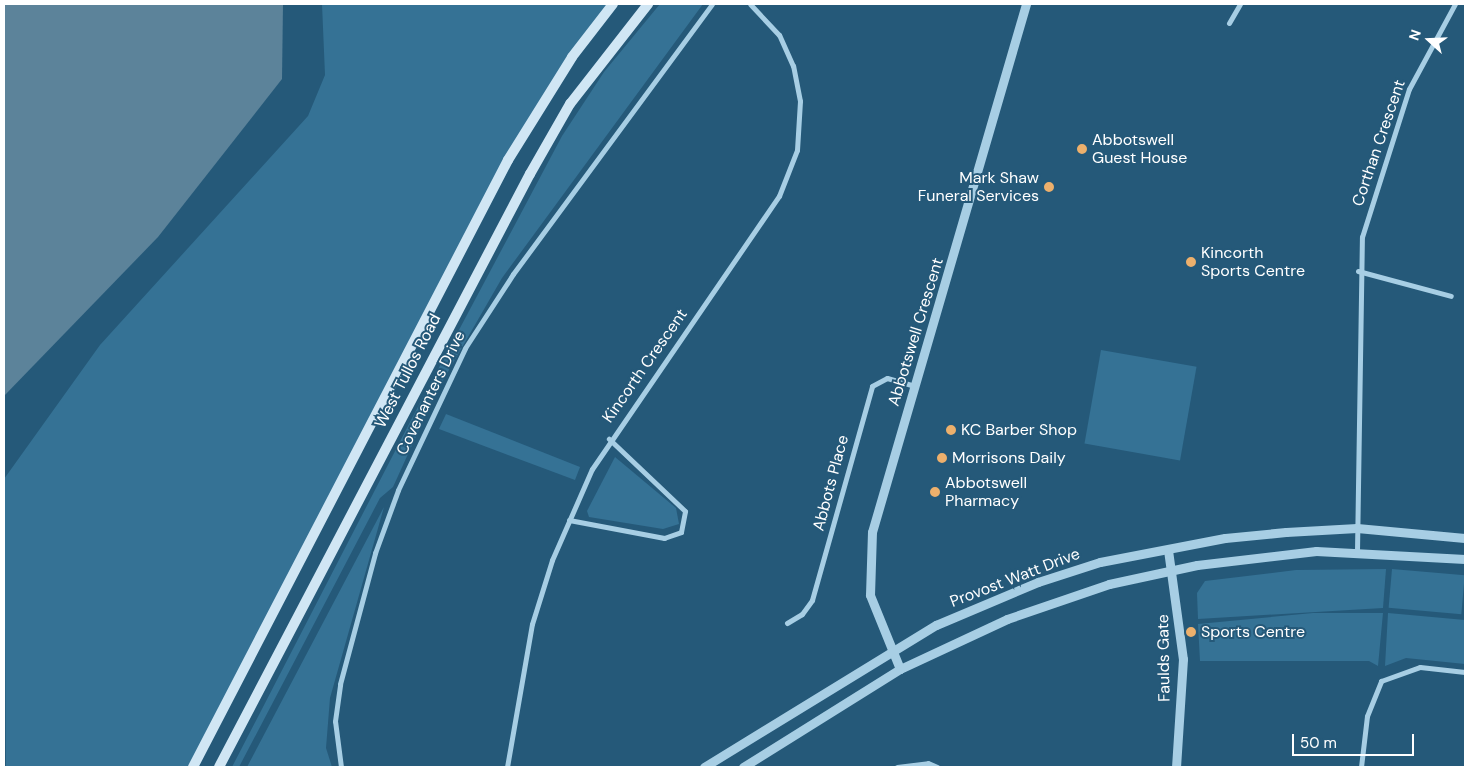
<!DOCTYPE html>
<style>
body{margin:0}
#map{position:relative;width:1469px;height:771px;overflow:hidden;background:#255979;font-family:"DM Sans",sans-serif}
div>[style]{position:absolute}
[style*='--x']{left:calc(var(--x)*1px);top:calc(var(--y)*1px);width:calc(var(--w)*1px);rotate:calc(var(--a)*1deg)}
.green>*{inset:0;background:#357295;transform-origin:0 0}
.water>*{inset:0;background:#5c839a}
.minor>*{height:5px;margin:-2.5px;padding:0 2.5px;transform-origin:2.5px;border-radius:2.5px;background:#a7cee4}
.tertiary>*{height:9px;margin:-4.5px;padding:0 4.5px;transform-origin:4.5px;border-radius:4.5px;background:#a7cee4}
.secondary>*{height:10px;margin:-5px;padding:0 5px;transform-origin:5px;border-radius:5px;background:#d0e6f4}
.dots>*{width:14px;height:14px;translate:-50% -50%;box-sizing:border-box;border:2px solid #255979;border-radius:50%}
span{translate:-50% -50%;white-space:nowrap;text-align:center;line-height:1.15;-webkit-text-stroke:4px #255979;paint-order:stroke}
.poi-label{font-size:16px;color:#fff}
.left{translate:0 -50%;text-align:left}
.right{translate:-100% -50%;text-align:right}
.street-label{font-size:16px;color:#fff}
.frame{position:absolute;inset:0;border:5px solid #fff;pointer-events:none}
.north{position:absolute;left:1404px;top:15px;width:50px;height:50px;-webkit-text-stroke:4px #255979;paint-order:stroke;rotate:290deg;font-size:14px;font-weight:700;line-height:20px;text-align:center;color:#fff}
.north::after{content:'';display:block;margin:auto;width:18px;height:22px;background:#fff;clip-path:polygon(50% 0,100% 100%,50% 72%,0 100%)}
.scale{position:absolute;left:1292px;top:734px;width:122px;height:22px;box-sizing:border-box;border:2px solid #fff;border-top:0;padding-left:6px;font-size:15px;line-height:18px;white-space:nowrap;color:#fff;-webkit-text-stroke:4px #255979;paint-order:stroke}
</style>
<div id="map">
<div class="green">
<div style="clip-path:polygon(322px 4px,613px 4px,551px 89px,193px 767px,6px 767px,4px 479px,100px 345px,308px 116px,325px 75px)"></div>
<div style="clip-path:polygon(660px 4px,703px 4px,502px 278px,434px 396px,426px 392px,562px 136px,604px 72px)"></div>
<div style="left:1101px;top:350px;width:97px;height:95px;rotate:10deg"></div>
<div style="clip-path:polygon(424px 395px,433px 399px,393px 487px,380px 498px,239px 767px,232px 767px)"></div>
<div style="clip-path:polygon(446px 414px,580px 467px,575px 480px,439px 429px)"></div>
<div style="clip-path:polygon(615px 457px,676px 508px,679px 524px,663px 529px,589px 517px,587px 511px)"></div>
<div style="clip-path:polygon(384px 507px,330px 698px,326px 748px,332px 767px,247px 767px)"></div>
<div style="clip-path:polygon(1386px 569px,1383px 608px,1198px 619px,1197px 593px,1205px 581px,1296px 570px)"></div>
<div style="left:1392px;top:569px;width:73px;height:39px;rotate:5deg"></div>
<div style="clip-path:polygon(1313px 613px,1383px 613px,1378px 666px,1369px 661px,1200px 661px,1198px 624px)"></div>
<div style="clip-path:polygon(1388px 613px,1465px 620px,1465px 664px,1406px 658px,1385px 666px)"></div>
</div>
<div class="water">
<div style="clip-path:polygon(4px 4px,283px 4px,282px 79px,158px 237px,4px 396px)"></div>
</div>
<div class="minor">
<div style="--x:1229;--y:23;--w:22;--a:-60"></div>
<div style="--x:1358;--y:271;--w:96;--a:15"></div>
<div style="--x:569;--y:520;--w:97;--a:10.7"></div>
<div style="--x:664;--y:538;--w:18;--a:-19"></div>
<div style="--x:681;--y:532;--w:21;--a:-79"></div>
<div style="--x:685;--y:511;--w:105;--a:-136.5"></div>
<div style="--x:1357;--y:551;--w:314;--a:-89.1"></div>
<div style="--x:1362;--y:237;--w:155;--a:-72.4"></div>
<div style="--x:1409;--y:89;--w:97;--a:-61.6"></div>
<div style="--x:787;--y:623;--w:17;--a:-31"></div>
<div style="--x:802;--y:614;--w:17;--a:-54"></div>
<div style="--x:812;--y:600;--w:222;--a:-74.3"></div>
<div style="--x:872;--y:386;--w:17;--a:-28"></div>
<div style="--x:887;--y:378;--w:29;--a:16"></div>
<div style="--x:341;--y:767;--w:46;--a:-97.4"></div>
<div style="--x:335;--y:721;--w:37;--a:-82"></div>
<div style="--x:340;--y:684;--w:136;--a:-75"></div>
<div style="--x:375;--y:553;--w:67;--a:-69.9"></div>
<div style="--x:398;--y:490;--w:157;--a:-64.7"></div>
<div style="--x:465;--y:348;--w:88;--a:-57"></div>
<div style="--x:513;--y:274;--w:335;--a:-53.6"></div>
<div style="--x:507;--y:767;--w:145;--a:-80.1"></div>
<div style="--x:532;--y:624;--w:67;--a:-72.6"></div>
<div style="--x:552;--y:560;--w:99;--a:-66.3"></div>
<div style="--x:592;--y:469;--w:331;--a:-55.6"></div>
<div style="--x:779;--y:196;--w:49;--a:-68.6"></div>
<div style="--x:797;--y:150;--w:49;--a:-86.5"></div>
<div style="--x:800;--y:101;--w:36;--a:-101"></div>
<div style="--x:793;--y:66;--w:34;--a:-114"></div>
<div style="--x:779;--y:35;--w:42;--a:-133.1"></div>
<div style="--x:897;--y:767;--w:31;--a:-7"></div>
<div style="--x:928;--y:763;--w:10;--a:24"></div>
<div style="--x:1361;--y:767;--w:51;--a:-83.3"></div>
<div style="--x:1367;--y:716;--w:38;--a:-68"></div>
<div style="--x:1381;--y:681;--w:41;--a:-19.7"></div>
<div style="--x:1420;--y:667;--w:45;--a:6.3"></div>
</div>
<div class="tertiary">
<div style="--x:1168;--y:550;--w:110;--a:82.2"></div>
<div style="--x:1183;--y:659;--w:108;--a:93.7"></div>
<div style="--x:900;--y:669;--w:80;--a:-112.1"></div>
<div style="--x:870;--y:595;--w:63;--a:-88.2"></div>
<div style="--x:872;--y:532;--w:550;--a:-73.74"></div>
<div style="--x:704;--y:767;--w:272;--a:-31.5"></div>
<div style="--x:936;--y:625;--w:111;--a:-22.9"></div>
<div style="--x:1038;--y:582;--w:65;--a:-17.9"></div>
<div style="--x:1100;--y:562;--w:127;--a:-10.9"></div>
<div style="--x:1225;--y:538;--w:61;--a:-5.6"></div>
<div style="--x:1286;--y:532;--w:71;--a:-3.2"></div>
<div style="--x:1357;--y:528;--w:108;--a:5.3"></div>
<div style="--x:743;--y:767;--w:185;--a:-32"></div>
<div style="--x:900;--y:669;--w:118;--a:-25"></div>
<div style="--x:1007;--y:619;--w:108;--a:-18.9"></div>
<div style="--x:1109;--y:584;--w:90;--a:-12.2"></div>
<div style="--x:1197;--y:565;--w:120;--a:-6.7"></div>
<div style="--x:1316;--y:551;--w:149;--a:3.1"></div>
</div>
<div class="secondary">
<div style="--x:193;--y:767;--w:684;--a:-62.57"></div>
<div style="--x:508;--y:160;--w:121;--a:-58.1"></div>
<div style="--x:572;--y:57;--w:67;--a:-52.3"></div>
<div style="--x:219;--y:767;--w:670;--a:-62.33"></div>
<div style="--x:530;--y:174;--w:81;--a:-60.3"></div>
<div style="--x:570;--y:104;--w:127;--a:-52"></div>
</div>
<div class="dots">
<div style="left:1082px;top:149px;background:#edb06c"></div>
<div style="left:1049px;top:187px;background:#edb06c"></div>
<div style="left:1191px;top:262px;background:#edb06c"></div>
<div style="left:951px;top:430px;background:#edb06c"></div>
<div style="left:942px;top:458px;background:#edb06c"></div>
<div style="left:935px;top:492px;background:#edb06c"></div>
<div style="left:1191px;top:632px;background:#edb06c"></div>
</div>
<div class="poi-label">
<span class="left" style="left:1092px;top:149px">Abbotswell<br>Guest House</span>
<span class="right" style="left:1039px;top:187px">Mark Shaw<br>Funeral Services</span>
<span class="left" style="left:1201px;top:262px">Kincorth<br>Sports Centre</span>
<span class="left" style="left:961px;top:430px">KC Barber Shop</span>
<span class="left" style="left:952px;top:458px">Morrisons Daily</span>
<span class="left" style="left:945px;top:492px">Abbotswell<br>Pharmacy</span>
<span class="left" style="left:1201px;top:632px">Sports Centre</span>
</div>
<div class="street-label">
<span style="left:1379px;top:143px;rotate:-71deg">Corthan Crescent</span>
<span style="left:916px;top:332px;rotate:-73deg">Abbotswell Crescent</span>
<span style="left:645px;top:366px;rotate:-55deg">Kincorth Crescent</span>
<span style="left:408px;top:371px;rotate:-63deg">West Tullos Road</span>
<span style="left:431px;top:393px;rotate:-64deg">Covenanters Drive</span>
<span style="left:831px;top:483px;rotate:-75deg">Abbots Place</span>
<span style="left:1015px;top:578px;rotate:-21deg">Provost Watt Drive</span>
<span style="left:1164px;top:658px;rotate:-91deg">Faulds Gate</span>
</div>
<div class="frame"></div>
<div class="north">N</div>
<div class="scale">50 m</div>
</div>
